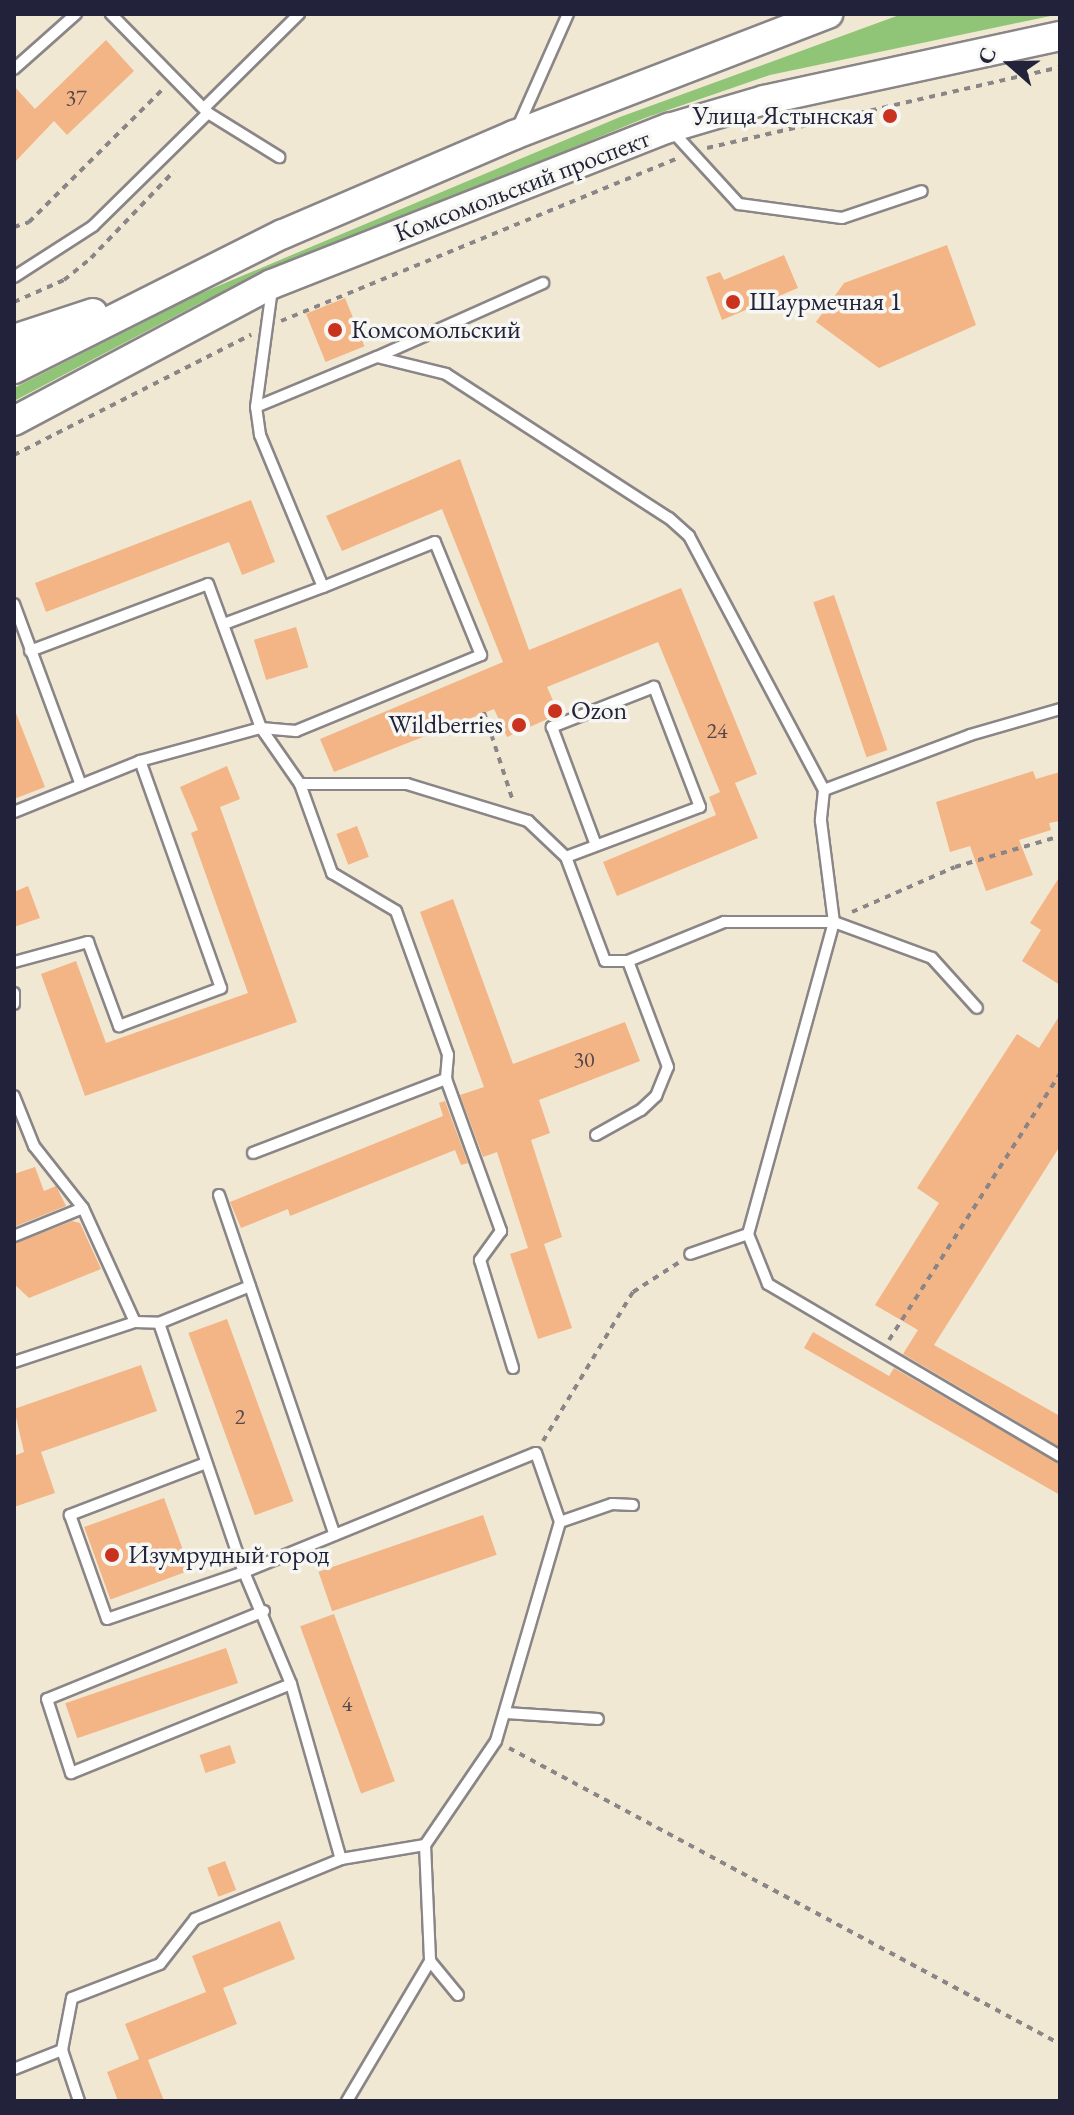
<!DOCTYPE html>
<meta charset="utf-8">
<style>
body{margin:0}
#map{position:relative;width:1074px;height:2115px;overflow:hidden;background:#f1e8d3;font-family:"EB Garamond",serif}
div>[style]{position:absolute}
[style*='--x']{left:calc(var(--x)*1px);top:calc(var(--y)*1px);width:calc(var(--w)*1px);rotate:calc(var(--a)*1deg)}
.green>*{inset:0;background:#90c577}
.building>*{inset:0;background:#f3b486;transform-origin:0 0}
.path>*{height:4px;margin-top:-2px;transform-origin:0;background:repeating-linear-gradient(90deg,#8a8587 0 6px,transparent 0 12px)}
.roads{filter:drop-shadow(2px 0 #8a8587) drop-shadow(-2px 0 #8a8587) drop-shadow(0 2px #8a8587) drop-shadow(0 -2px #8a8587)}
.lane>*{height:10px;margin:-5px;padding:0 5px;transform-origin:5px;border-radius:5px;background:#fff}
.secondary>*{height:28px;margin:-14px;padding:0 14px;transform-origin:14px;border-radius:14px;background:#fff}
.dots>*{width:22px;height:22px;translate:-50% -50%;box-sizing:border-box;border:4px solid #f6f6f2;border-radius:50%}
span{translate:-50% -50%;white-space:nowrap;text-align:center;line-height:1.15;-webkit-text-stroke:7px #f6f6f2;paint-order:stroke}
.number-label{font-size:22px;color:#56464e}
.number-label span{-webkit-text-stroke-width:0}
.poi-label{font-size:26px;color:#22223b}
.right{translate:-100% -50%;text-align:right}
.left{translate:0 -50%;text-align:left}
.street-label{font-size:26px;color:#22223b}
.frame{position:absolute;inset:0;border:16px solid #22223b;pointer-events:none}
.north{position:absolute;left:970px;top:24px;width:80px;height:80px;-webkit-text-stroke:6px #f6f6f2;paint-order:stroke;rotate:290deg;font-size:22px;font-weight:700;line-height:32px;text-align:center;color:#22223b}
.north::after{content:'';display:block;margin:auto;width:28px;height:36px;background:#22223b;clip-path:polygon(50% 0,100% 100%,50% 72%,0 100%)}
</style>
<div id="map">
<div class="green">
<div style="clip-path:polygon(902px 14px,1060px 14px,770px 75px,645px 118px,200px 303px,14px 401px,14px 388px,199px 294px,620px 117px)"></div>
</div>
<div class="building">
<div style="clip-path:polygon(106px 40px,134px 71px,67px 135px,54px 121px,14px 163px,14px 86px,35px 109px)"></div>
<div style="clip-path:polygon(947px 245px,976px 325px,879px 368px,816px 322px,844px 283px)"></div>
<div style="clip-path:polygon(784px 255px,798px 288px,722px 320px,706px 277px,720px 272px,724px 280px)"></div>
<div style="left:345px;top:298px;width:52px;height:42px;rotate:68deg"></div>
<div style="clip-path:polygon(460px 459px,529px 650px,681px 588px,757px 774px,735px 783px,758px 838px,617px 896px,603px 862px,716px 815px,709px 797px,720px 792px,658px 642px,547px 687px,559px 714px,507px 737px,494px 709px,334px 772px,320px 739px,503px 662px,442px 509px,342px 551px,326px 516px)"></div>
<div style="clip-path:polygon(251px 500px,275px 562px,242px 575px,229px 542px,46px 612px,35px 583px)"></div>
<div style="left:834px;top:595px;width:164px;height:22px;rotate:71deg"></div>
<div style="left:296px;top:627px;width:42px;height:44px;rotate:73deg"></div>
<div style="clip-path:polygon(14px 708px,45px 787px,14px 799px)"></div>
<div style="clip-path:polygon(227px 766px,240px 799px,220px 807px,297px 1022px,85px 1096px,41px 974px,76px 961px,106px 1043px,248px 993px,191px 833px,198px 830px,180px 787px)"></div>
<div style="clip-path:polygon(1033px 771px,1036px 779px,1060px 772px,1060px 821px,1049px 823px,1051px 830px,1019px 840px,1033px 875px,986px 891px,970px 846px,950px 852px,936px 802px)"></div>
<div style="left:357px;top:826px;width:33px;height:22px;rotate:69deg"></div>
<div style="clip-path:polygon(1060px 876px,1060px 985px,1022px 961px,1041px 930px,1030px 923px)"></div>
<div style="clip-path:polygon(28px 886px,40px 918px,14px 927px,14px 892px)"></div>
<div style="clip-path:polygon(453px 899px,513px 1064px,625px 1022px,640px 1061px,539px 1100px,550px 1133px,531px 1140px,562px 1237px,544px 1244px,572px 1328px,538px 1339px,510px 1254px,528px 1248px,497px 1152px,483px 1157px,460px 1095px,484px 1087px,420px 912px)"></div>
<div style="clip-path:polygon(1060px 1015px,1060px 1146px,934px 1345px,1060px 1416px,1060px 1447px,903px 1354px,918px 1330px,875px 1305px,939px 1203px,917px 1188px,1017px 1034px,1039px 1048px)"></div>
<div style="clip-path:polygon(445px 1101px,468px 1163px,461px 1165px,455px 1150px,290px 1216px,288px 1209px,241px 1228px,230px 1202px,443px 1116px,439px 1103px)"></div>
<div style="clip-path:polygon(35px 1167px,44px 1191px,56px 1186px,66px 1206px,14px 1227px,14px 1174px)"></div>
<div style="clip-path:polygon(72px 1221px,80px 1223px,101px 1269px,29px 1298px,14px 1284px,14px 1244px)"></div>
<div style="left:227px;top:1319px;width:194px;height:41px;rotate:70deg"></div>
<div style="clip-path:polygon(813px 1332px,889px 1376px,894px 1368px,1060px 1464px,1060px 1495px,804px 1348px)"></div>
<div style="clip-path:polygon(141px 1365px,157px 1411px,41px 1452px,55px 1493px,14px 1507px,14px 1456px,24px 1452px,14px 1409px)"></div>
<div style="left:164px;top:1498px;width:77px;height:85px;rotate:70deg"></div>
<div style="left:483px;top:1515px;width:42px;height:174px;rotate:71deg"></div>
<div style="left:334px;top:1614px;width:178px;height:36px;rotate:70deg"></div>
<div style="left:226px;top:1648px;width:37px;height:170px;rotate:71deg"></div>
<div style="left:230px;top:1745px;width:19px;height:32px;rotate:72deg"></div>
<div style="left:225px;top:1861px;width:31px;height:19px;rotate:69deg"></div>
<div style="clip-path:polygon(280px 1921px,295px 1959px,223px 1988px,237px 2024px,148px 2060px,164px 2101px,118px 2101px,107px 2072px,139px 2059px,125px 2024px,206px 1992px,192px 1956px)"></div>
</div>
<div class="path">
<div style="--x:707;--y:148;--w:362;--a:-12.9"></div>
<div style="--x:14;--y:227;--w:16;--a:-18"></div>
<div style="--x:29;--y:222;--w:190;--a:-44.8"></div>
<div style="--x:14;--y:302;--w:55;--a:-23.7"></div>
<div style="--x:64;--y:280;--w:35;--a:-39"></div>
<div style="--x:91;--y:258;--w:120;--a:-46.3"></div>
<div style="--x:281;--y:321;--w:427;--a:-22.3"></div>
<div style="--x:14;--y:455;--w:266;--a:-26.9"></div>
<div style="--x:484;--y:712;--w:94;--a:72"></div>
<div style="--x:852;--y:912;--w:112;--a:-23.6"></div>
<div style="--x:955;--y:867;--w:109;--a:-16.4"></div>
<div style="--x:889;--y:1340;--w:316;--a:-57.3"></div>
<div style="--x:543;--y:1441;--w:174;--a:-58.9"></div>
<div style="--x:633;--y:1292;--w:54;--a:-32.8"></div>
<div style="--x:509;--y:1748;--w:625;--a:28.24"></div>
</div>
<div class="roads">
<div class="lane">
<div style="--x:14;--y:69;--w:83;--a:-41.6"></div>
<div style="--x:204;--y:108;--w:134;--a:-44.7"></div>
<div style="--x:208;--y:113;--w:84;--a:31.8"></div>
<div style="--x:517;--y:129;--w:126;--a:-66.1"></div>
<div style="--x:673;--y:132;--w:98;--a:47.5"></div>
<div style="--x:739;--y:204;--w:104;--a:7.7"></div>
<div style="--x:842;--y:218;--w:84;--a:-18.6"></div>
<div style="--x:14;--y:277;--w:94;--a:-32.8"></div>
<div style="--x:93;--y:226;--w:161;--a:-44.5"></div>
<div style="--x:208;--y:113;--w:139;--a:-134.4"></div>
<div style="--x:377;--y:357;--w:182;--a:-24"></div>
<div style="--x:256;--y:407;--w:131;--a:-22.5"></div>
<div style="--x:377;--y:357;--w:71;--a:13.8"></div>
<div style="--x:446;--y:374;--w:265;--a:32.9"></div>
<div style="--x:669;--y:518;--w:27;--a:42"></div>
<div style="--x:689;--y:536;--w:288;--a:62"></div>
<div style="--x:824;--y:790;--w:31;--a:96"></div>
<div style="--x:821;--y:821;--w:102;--a:82.7"></div>
<div style="--x:834;--y:922;--w:324;--a:105.4"></div>
<div style="--x:748;--y:1234;--w:61;--a:161"></div>
<div style="--x:14;--y:604;--w:193;--a:69.7"></div>
<div style="--x:224;--y:624;--w:106;--a:-20.5"></div>
<div style="--x:323;--y:587;--w:165;--a:-112.5"></div>
<div style="--x:260;--y:435;--w:28;--a:-98"></div>
<div style="--x:256;--y:407;--w:119;--a:-82.3"></div>
<div style="--x:30;--y:651;--w:190;--a:-20.6"></div>
<div style="--x:208;--y:584;--w:153;--a:69.8"></div>
<div style="--x:261;--y:728;--w:68;--a:55.1"></div>
<div style="--x:300;--y:784;--w:107;--a:0"></div>
<div style="--x:407;--y:784;--w:127;--a:17"></div>
<div style="--x:528;--y:821;--w:52;--a:43.5"></div>
<div style="--x:566;--y:857;--w:111;--a:69.4"></div>
<div style="--x:605;--y:961;--w:23;--a:0"></div>
<div style="--x:628;--y:961;--w:104;--a:-22.1"></div>
<div style="--x:724;--y:922;--w:110;--a:0"></div>
<div style="--x:834;--y:922;--w:104;--a:20.2"></div>
<div style="--x:932;--y:958;--w:67;--a:48"></div>
<div style="--x:300;--y:784;--w:95;--a:70.2"></div>
<div style="--x:332;--y:873;--w:74;--a:30.7"></div>
<div style="--x:396;--y:911;--w:153;--a:70.1"></div>
<div style="--x:448;--y:1055;--w:24;--a:95"></div>
<div style="--x:446;--y:1079;--w:162;--a:70.1"></div>
<div style="--x:501;--y:1231;--w:36;--a:126"></div>
<div style="--x:480;--y:1260;--w:113;--a:73"></div>
<div style="--x:824;--y:790;--w:156;--a:-20.6"></div>
<div style="--x:970;--y:735;--w:94;--a:-16.1"></div>
<div style="--x:14;--y:812;--w:136;--a:-22"></div>
<div style="--x:140;--y:761;--w:125;--a:-15.3"></div>
<div style="--x:261;--y:728;--w:35;--a:5"></div>
<div style="--x:296;--y:731;--w:200;--a:-22.3"></div>
<div style="--x:481;--y:655;--w:122;--a:-112.2"></div>
<div style="--x:435;--y:542;--w:121;--a:158.1"></div>
<div style="--x:566;--y:857;--w:143;--a:-20.5"></div>
<div style="--x:700;--y:807;--w:129;--a:-111"></div>
<div style="--x:654;--y:687;--w:110;--a:158.6"></div>
<div style="--x:552;--y:727;--w:126;--a:69.6"></div>
<div style="--x:14;--y:962;--w:77;--a:-15.1"></div>
<div style="--x:88;--y:942;--w:90;--a:69.7"></div>
<div style="--x:119;--y:1026;--w:109;--a:-20.4"></div>
<div style="--x:221;--y:988;--w:241;--a:-109.6"></div>
<div style="--x:14;--y:993;--w:11;--a:90"></div>
<div style="--x:14;--y:1096;--w:54;--a:68.2"></div>
<div style="--x:34;--y:1146;--w:79;--a:51.7"></div>
<div style="--x:83;--y:1208;--w:125;--a:65.5"></div>
<div style="--x:596;--y:1135;--w:51;--a:-29.1"></div>
<div style="--x:641;--y:1110;--w:21;--a:-43"></div>
<div style="--x:656;--y:1096;--w:31;--a:-68"></div>
<div style="--x:668;--y:1067;--w:113;--a:-110.7"></div>
<div style="--x:253;--y:1153;--w:207;--a:-21"></div>
<div style="--x:219;--y:1195;--w:359;--a:71.2"></div>
<div style="--x:748;--y:1234;--w:54;--a:68.2"></div>
<div style="--x:768;--y:1284;--w:339;--a:30.5"></div>
<div style="--x:14;--y:1236;--w:74;--a:-22.1"></div>
<div style="--x:159;--y:1323;--w:263;--a:71.2"></div>
<div style="--x:244;--y:1572;--w:121;--a:67.2"></div>
<div style="--x:291;--y:1684;--w:182;--a:74.1"></div>
<div style="--x:14;--y:1362;--w:127;--a:-18.3"></div>
<div style="--x:135;--y:1322;--w:24;--a:2"></div>
<div style="--x:159;--y:1323;--w:98;--a:-22.1"></div>
<div style="--x:206;--y:1463;--w:146;--a:159.1"></div>
<div style="--x:70;--y:1515;--w:110;--a:70.4"></div>
<div style="--x:107;--y:1619;--w:145;--a:-18.9"></div>
<div style="--x:244;--y:1572;--w:315;--a:-22.2"></div>
<div style="--x:536;--y:1453;--w:73;--a:70.8"></div>
<div style="--x:560;--y:1522;--w:228;--a:106.3"></div>
<div style="--x:496;--y:1741;--w:126;--a:124.3"></div>
<div style="--x:425;--y:1845;--w:116;--a:87.5"></div>
<div style="--x:430;--y:1961;--w:44;--a:50.5"></div>
<div style="--x:560;--y:1522;--w:55;--a:-19.1"></div>
<div style="--x:612;--y:1504;--w:21;--a:3"></div>
<div style="--x:264;--y:1611;--w:234;--a:157.9"></div>
<div style="--x:47;--y:1699;--w:78;--a:72"></div>
<div style="--x:71;--y:1773;--w:237;--a:-22"></div>
<div style="--x:506;--y:1713;--w:92;--a:3.7"></div>
<div style="--x:62;--y:2050;--w:53;--a:-79.1"></div>
<div style="--x:72;--y:1998;--w:94;--a:-21.1"></div>
<div style="--x:160;--y:1964;--w:57;--a:-52.1"></div>
<div style="--x:195;--y:1919;--w:158;--a:-22.3"></div>
<div style="--x:341;--y:1859;--w:85;--a:-9.5"></div>
<div style="--x:14;--y:2069;--w:52;--a:-21.6"></div>
<div style="--x:62;--y:2050;--w:54;--a:71.6"></div>
<div style="--x:347;--y:2101;--w:163;--a:-59.3"></div>
</div>
<div class="secondary">
<div style="--x:14;--y:339;--w:83;--a:-18.2"></div>
<div style="--x:14;--y:369;--w:301;--a:-26.7"></div>
<div style="--x:283;--y:234;--w:251;--a:-23.2"></div>
<div style="--x:514;--y:135;--w:337;--a:-21.1"></div>
<div style="--x:14;--y:421;--w:292;--a:-28"></div>
<div style="--x:272;--y:284;--w:427;--a:-21.5"></div>
<div style="--x:669;--y:128;--w:99;--a:-16.4"></div>
<div style="--x:764;--y:100;--w:303;--a:-12.2"></div>
</div>
</div>
<div class="dots">
<div style="left:890px;top:116px;background:#c8321e"></div>
<div style="left:733px;top:302px;background:#c8321e"></div>
<div style="left:335px;top:330px;background:#c8321e"></div>
<div style="left:555px;top:711px;background:#c8321e"></div>
<div style="left:519px;top:725px;background:#c8321e"></div>
<div style="left:112px;top:1555px;background:#c8321e"></div>
</div>
<div class="number-label">
<span style="left:76px;top:98px">37</span>
<span style="left:717px;top:731px">24</span>
<span style="left:584px;top:1060px">30</span>
<span style="left:240px;top:1417px">2</span>
<span style="left:347px;top:1704px">4</span>
</div>
<div class="poi-label">
<span class="right" style="left:874px;top:116px">Улица Ястынская</span>
<span class="left" style="left:749px;top:302px">Шаурмечная 1</span>
<span class="left" style="left:351px;top:330px">Комсомольский</span>
<span class="left" style="left:571px;top:711px">Ozon</span>
<span class="right" style="left:503px;top:725px">Wildberries</span>
<span class="left" style="left:128px;top:1555px">Изумрудный город</span>
</div>
<div class="street-label">
<span style="left:522px;top:186px;rotate:-21deg">Комсомольский проспект</span>
</div>
<div class="frame"></div>
<div class="north">С</div>
</div>
